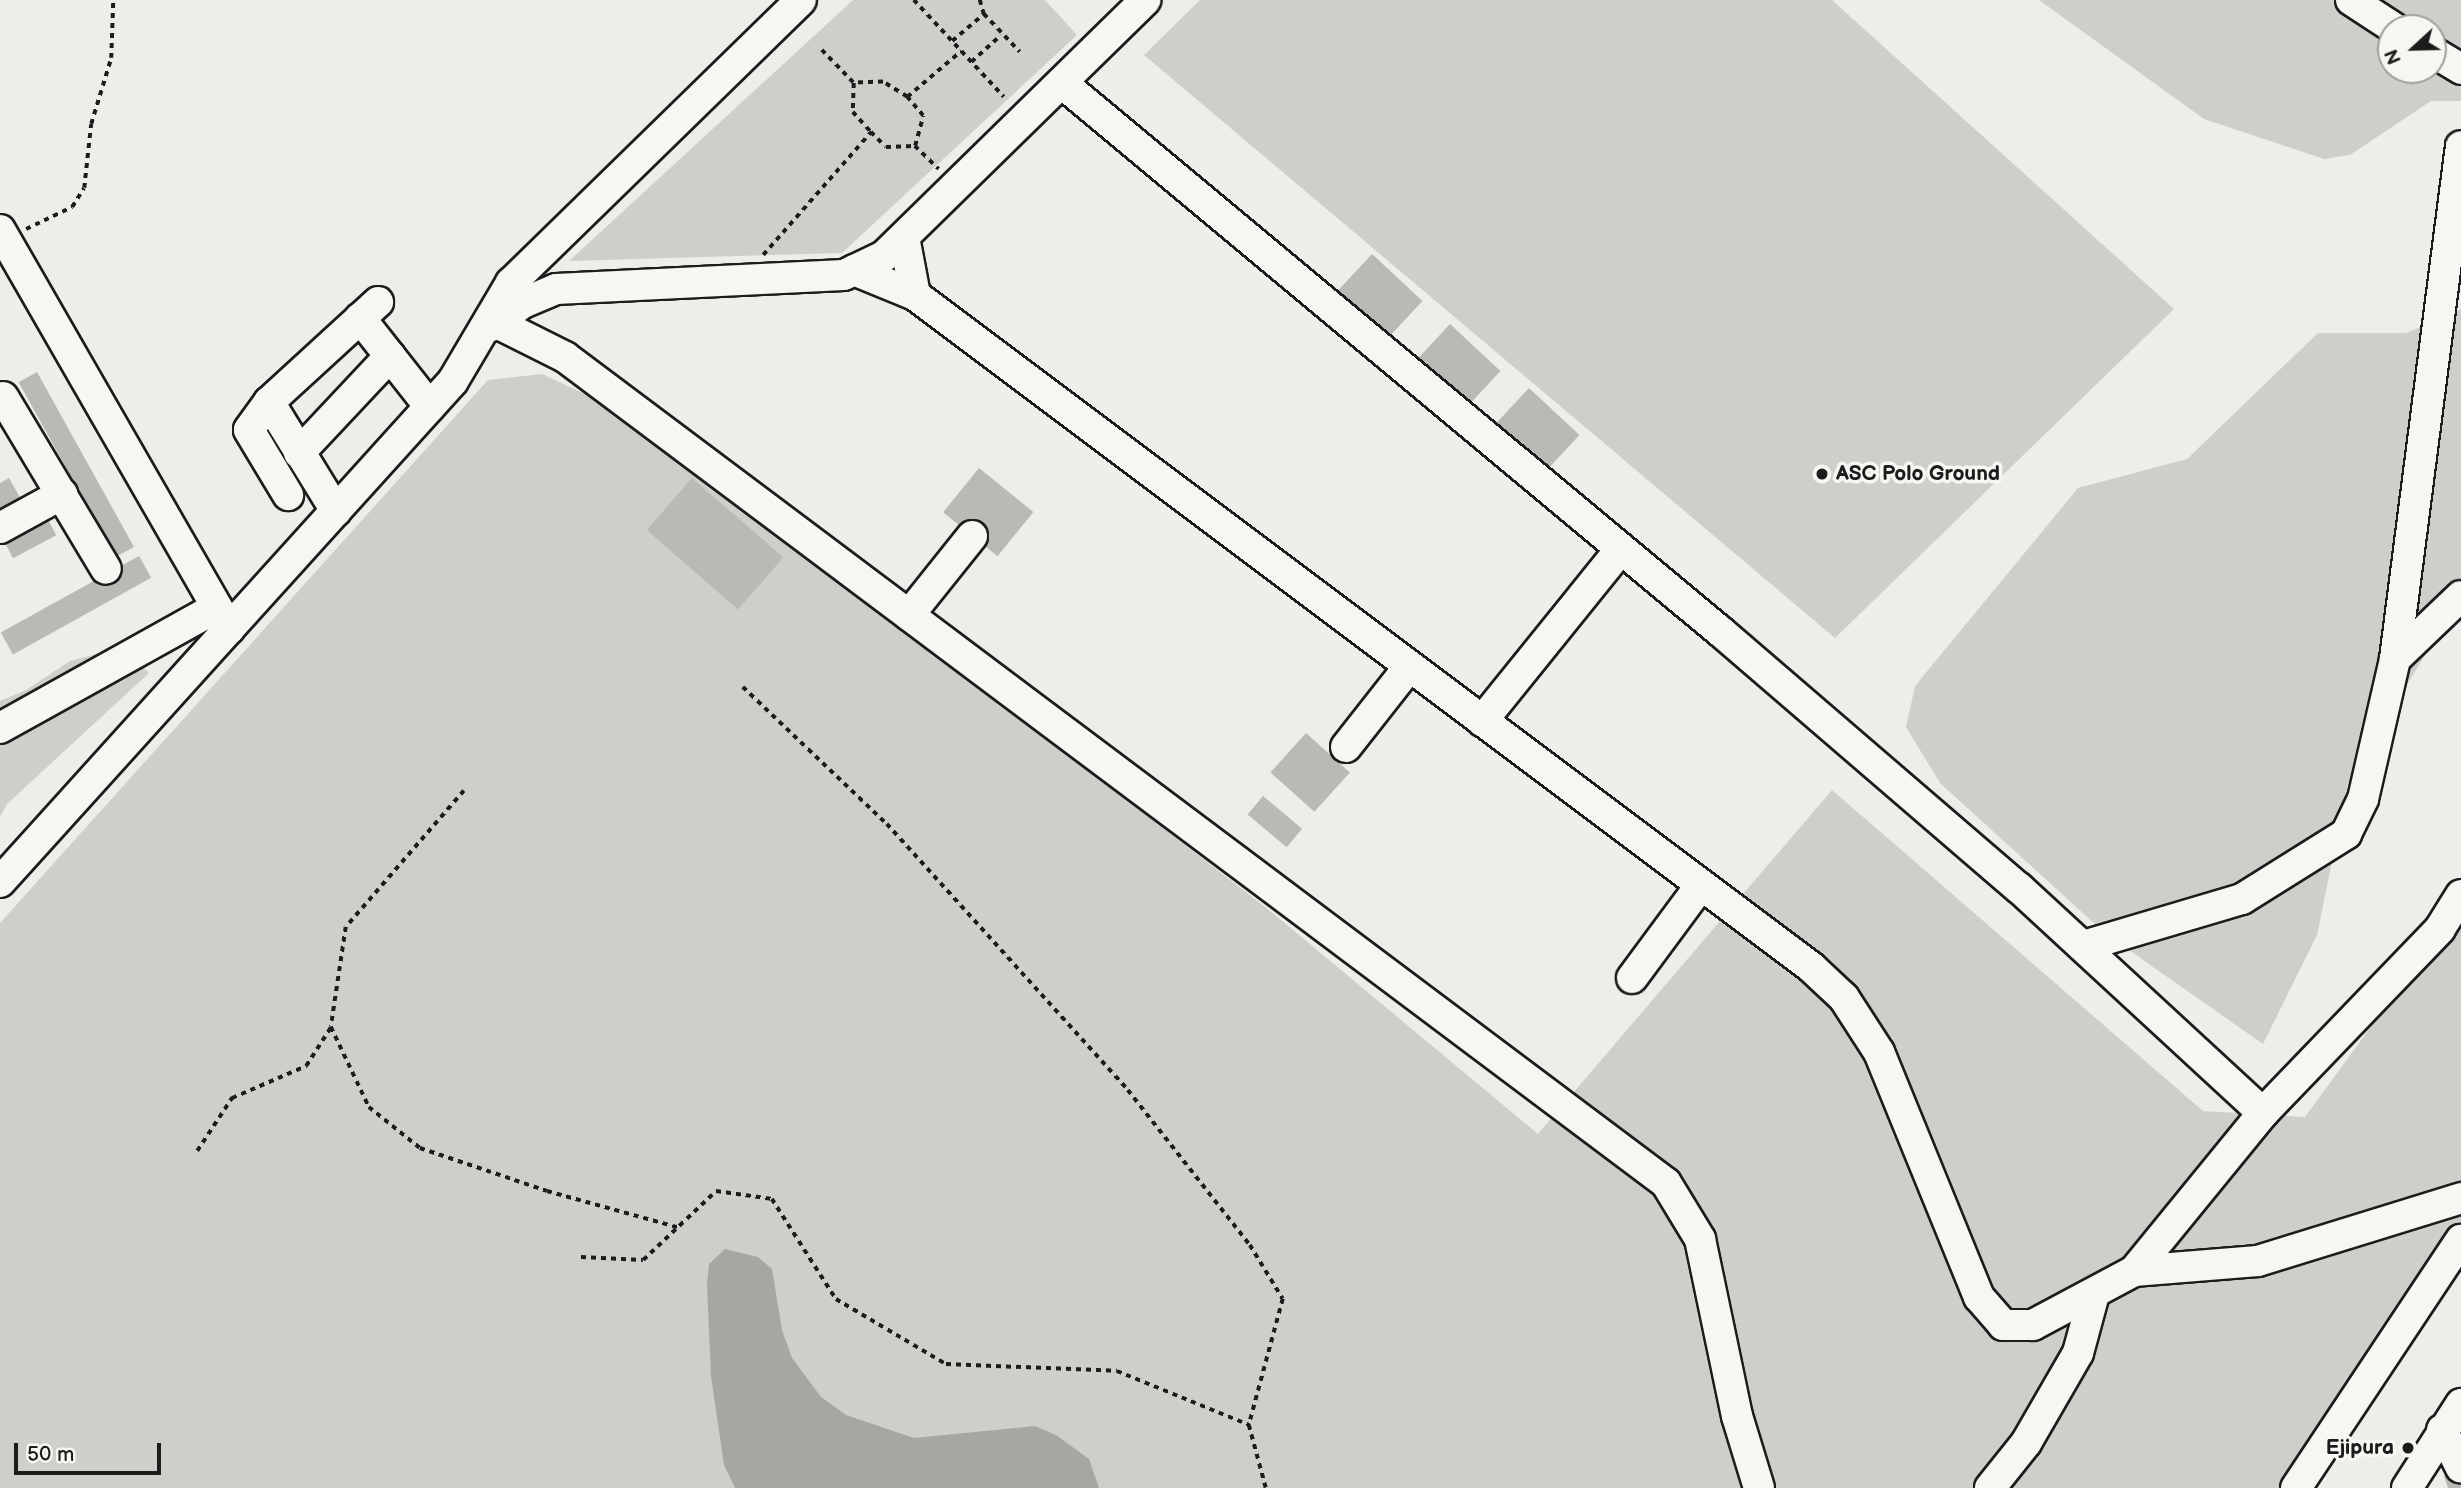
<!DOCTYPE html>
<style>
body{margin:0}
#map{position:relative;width:2461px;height:1488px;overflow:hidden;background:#edede9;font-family:"Balsamiq Sans",sans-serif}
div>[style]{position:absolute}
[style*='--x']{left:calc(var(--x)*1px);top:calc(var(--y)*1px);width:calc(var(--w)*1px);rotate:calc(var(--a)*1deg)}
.green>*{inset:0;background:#cececb}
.water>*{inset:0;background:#a6a6a3}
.building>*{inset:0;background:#b9b9b6;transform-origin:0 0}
.path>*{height:3.5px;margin-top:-1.75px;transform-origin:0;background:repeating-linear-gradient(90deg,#1c1c1c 0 5px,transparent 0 10px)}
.roads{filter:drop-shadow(2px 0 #1c1c1c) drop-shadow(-2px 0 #1c1c1c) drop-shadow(0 2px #1c1c1c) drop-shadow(0 -2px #1c1c1c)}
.minor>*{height:30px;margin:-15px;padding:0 15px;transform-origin:15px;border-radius:15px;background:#f6f6f2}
.dots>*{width:19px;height:19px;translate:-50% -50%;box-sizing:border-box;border:4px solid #f6f6f2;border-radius:50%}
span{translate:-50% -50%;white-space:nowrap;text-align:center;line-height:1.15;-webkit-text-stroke:7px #f6f6f2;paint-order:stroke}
.poi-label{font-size:21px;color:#1c1c1c;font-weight:700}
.left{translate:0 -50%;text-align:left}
.right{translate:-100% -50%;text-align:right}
.north{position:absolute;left:2377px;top:14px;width:70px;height:70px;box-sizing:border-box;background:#f6f6f2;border:2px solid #9f9f9c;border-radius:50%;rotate:248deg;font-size:19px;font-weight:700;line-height:28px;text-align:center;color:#1c1c1c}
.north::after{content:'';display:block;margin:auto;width:24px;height:32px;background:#1c1c1c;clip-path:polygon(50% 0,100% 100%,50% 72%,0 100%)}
.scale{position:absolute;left:14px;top:1443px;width:147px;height:32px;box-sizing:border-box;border:4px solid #1c1c1c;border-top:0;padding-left:9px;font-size:21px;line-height:24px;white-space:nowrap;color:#1c1c1c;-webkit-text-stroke:5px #f6f6f2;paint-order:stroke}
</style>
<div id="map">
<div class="green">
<div style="clip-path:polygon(853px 0,1045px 0,1077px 35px,842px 253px,569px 261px)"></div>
<div style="clip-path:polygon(1200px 0,1832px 0,2174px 309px,1835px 638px,1144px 55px)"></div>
<div style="clip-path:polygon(evenodd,2039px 0,2461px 0,2461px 101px,2431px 101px,2350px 155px,2324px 159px,2204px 119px,2039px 0,2391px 28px,2433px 28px,2433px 70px,2391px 70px,2391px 28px)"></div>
<div style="clip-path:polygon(2461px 309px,2461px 595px,2348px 783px,2317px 935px,2263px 1044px,2106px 934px,1940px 783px,1906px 727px,1915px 686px,2078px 488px,2187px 459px,2318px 333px,2407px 333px)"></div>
<div style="clip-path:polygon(542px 374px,628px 414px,1269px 910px,1538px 1134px,1832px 790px,2203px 1111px,2305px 1117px,2461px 903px,2461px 1240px,2279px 1488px,0 1488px,0 923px,488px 380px)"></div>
<div style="clip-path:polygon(104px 652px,137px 661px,149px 673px,7px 804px,0 817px,0 701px,26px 690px,70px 661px)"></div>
</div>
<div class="water">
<div style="clip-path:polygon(725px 1249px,758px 1257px,772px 1269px,782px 1330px,792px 1358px,821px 1397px,846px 1415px,914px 1438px,1035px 1426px,1056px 1435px,1089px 1459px,1099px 1488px,735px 1488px,724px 1465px,711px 1376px,707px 1285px,709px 1264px)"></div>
</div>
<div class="building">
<div style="left:1372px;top:254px;width:69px;height:56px;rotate:43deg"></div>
<div style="left:1450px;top:324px;width:69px;height:57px;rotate:43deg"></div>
<div style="left:37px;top:372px;width:200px;height:21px;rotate:61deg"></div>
<div style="left:1529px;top:388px;width:69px;height:56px;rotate:43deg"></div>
<div style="left:979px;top:468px;width:70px;height:57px;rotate:39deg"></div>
<div style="clip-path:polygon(9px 478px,22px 501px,0 513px,0 483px)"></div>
<div style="left:692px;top:478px;width:121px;height:69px;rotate:41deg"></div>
<div style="left:45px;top:514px;width:24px;height:49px;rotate:62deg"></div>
<div style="left:139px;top:556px;width:25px;height:158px;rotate:61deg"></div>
<div style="left:1306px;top:733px;width:59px;height:53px;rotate:42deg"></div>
<div style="left:1263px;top:796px;width:51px;height:24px;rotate:40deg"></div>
<div style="clip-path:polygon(2458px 1471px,2461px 1488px,2448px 1488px,2444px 1476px)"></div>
</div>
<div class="path">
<div style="--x:914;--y:0;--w:132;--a:47.1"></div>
<div style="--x:980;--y:0;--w:15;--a:74"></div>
<div style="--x:984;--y:14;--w:52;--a:46.5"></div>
<div style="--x:952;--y:41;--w:42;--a:-40.2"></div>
<div style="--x:822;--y:50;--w:46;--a:45.9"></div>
<div style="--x:854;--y:83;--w:29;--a:92"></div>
<div style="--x:853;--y:112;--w:27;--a:48"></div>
<div style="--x:871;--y:132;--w:21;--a:45"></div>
<div style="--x:886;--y:147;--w:29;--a:-2"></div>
<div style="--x:915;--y:146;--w:31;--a:-75"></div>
<div style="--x:923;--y:116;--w:25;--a:-130"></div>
<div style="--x:907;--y:97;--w:28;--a:-148"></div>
<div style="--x:883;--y:82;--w:29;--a:178"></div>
<div style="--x:971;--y:62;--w:40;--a:-42"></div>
<div style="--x:907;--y:97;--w:71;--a:-40.4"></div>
<div style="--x:915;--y:146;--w:33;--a:44"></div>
<div style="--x:26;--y:229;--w:51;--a:-25.6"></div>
<div style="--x:72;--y:207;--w:22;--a:-58"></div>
<div style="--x:84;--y:188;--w:64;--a:-83.8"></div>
<div style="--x:91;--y:124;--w:69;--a:-73.1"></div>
<div style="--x:111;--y:58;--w:58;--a:-88"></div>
<div style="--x:763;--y:255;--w:164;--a:-48.7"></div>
<div style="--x:743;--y:687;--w:199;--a:43.6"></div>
<div style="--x:887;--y:824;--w:359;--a:47.8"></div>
<div style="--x:1128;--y:1090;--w:197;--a:51.8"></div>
<div style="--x:1250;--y:1245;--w:63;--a:58.6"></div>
<div style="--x:1283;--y:1299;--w:131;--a:105.1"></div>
<div style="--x:1249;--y:1425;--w:65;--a:74.9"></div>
<div style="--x:464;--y:791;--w:180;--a:130.9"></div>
<div style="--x:346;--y:927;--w:101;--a:98.5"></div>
<div style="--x:331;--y:1027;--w:89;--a:64.6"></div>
<div style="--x:369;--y:1107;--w:65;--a:38.8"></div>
<div style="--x:420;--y:1148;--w:134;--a:18.7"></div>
<div style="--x:547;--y:1191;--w:135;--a:15.5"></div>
<div style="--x:197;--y:1151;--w:64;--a:-56.6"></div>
<div style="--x:232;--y:1098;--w:81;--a:-23.4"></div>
<div style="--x:306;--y:1066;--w:46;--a:-57.3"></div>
<div style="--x:581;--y:1257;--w:62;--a:2.8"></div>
<div style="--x:643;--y:1260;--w:100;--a:-43.4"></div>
<div style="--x:716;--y:1191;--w:57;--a:8.1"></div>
<div style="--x:772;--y:1199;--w:119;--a:57.4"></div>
<div style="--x:836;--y:1299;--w:128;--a:30.6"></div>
<div style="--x:946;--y:1364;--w:171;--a:2.3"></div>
<div style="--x:1117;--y:1371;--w:143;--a:22.2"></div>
</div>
<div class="roads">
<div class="minor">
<div style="--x:2351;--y:0;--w:51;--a:33.1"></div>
<div style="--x:2433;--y:52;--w:33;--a:31"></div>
<div style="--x:1062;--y:83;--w:858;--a:39.8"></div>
<div style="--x:1721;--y:632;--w:393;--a:40.7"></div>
<div style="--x:2019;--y:888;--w:332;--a:42.7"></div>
<div style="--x:0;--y:230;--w:460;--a:60.1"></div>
<div style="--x:854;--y:270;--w:66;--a:22.3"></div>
<div style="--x:915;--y:295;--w:59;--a:-100.7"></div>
<div style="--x:915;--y:295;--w:1120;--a:36.87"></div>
<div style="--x:1811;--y:967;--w:45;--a:43.2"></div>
<div style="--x:1844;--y:998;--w:64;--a:57.1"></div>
<div style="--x:1879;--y:1052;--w:265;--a:67.8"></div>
<div style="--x:1979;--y:1297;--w:37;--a:49"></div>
<div style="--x:2003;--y:1325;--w:30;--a:0"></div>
<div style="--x:2033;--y:1325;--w:115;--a:-28.1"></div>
<div style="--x:360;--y:318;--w:113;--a:51.8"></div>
<div style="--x:497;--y:323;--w:76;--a:26.6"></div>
<div style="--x:565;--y:357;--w:1376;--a:36.88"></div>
<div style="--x:1666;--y:1183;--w:66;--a:58.7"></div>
<div style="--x:1700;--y:1239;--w:181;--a:78.2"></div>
<div style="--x:1737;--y:1416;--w:75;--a:73"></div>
<div style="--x:492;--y:326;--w:39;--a:-37"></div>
<div style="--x:523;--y:303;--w:36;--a:-23"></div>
<div style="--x:556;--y:289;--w:288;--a:-2.8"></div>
<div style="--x:844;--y:275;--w:44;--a:-25.4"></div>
<div style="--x:884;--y:256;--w:366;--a:-44.4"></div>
<div style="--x:3;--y:397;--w:200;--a:59.1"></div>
<div style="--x:269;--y:402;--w:34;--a:126"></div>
<div style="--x:249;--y:430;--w:76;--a:59"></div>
<div style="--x:299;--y:453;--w:133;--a:-46.8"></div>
<div style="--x:336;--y:511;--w:128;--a:-121.6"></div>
<div style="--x:269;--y:402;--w:148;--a:-42.5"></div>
<div style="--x:0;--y:528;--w:71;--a:-28.7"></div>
<div style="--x:909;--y:615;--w:101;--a:-51.4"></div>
<div style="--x:2395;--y:659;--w:91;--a:-43.7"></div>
<div style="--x:1482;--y:721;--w:221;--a:-51.1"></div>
<div style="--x:0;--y:728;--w:248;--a:-29.1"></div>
<div style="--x:1346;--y:747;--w:102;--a:-51.8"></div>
<div style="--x:0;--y:882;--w:675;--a:-47.88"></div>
<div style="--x:453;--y:381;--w:114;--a:-59.4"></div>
<div style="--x:511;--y:283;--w:405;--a:-44.3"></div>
<div style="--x:2461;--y:895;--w:40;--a:122"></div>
<div style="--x:2440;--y:929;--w:255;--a:133.9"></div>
<div style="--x:2263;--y:1113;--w:204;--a:129.2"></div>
<div style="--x:2134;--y:1271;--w:124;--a:-4.6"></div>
<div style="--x:2258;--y:1261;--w:213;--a:-17.2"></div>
<div style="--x:2083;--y:946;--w:166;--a:-16.5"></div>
<div style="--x:2242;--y:899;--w:123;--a:-32"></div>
<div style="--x:2346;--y:834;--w:39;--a:-64"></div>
<div style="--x:2363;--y:799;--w:144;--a:-77.1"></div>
<div style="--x:2395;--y:659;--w:517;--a:-82.67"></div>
<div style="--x:1632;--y:978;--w:114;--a:-53.5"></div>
<div style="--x:2442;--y:1430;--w:42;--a:63.4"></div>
<div style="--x:1990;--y:1488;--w:58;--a:-51.3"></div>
<div style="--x:2026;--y:1443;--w:104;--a:-60"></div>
<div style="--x:2078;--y:1353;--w:61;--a:-74.8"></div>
<div style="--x:2296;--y:1488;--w:298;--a:-56.4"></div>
<div style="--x:2407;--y:1488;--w:100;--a:-57.3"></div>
</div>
</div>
<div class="dots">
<div style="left:1822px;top:474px;background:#1c1c1c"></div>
<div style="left:2408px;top:1448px;background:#1c1c1c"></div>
</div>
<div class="poi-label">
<span class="left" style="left:1836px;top:474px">ASC Polo Ground</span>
<span class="right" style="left:2394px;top:1448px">Ejipura</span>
</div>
<div class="north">N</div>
<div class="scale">50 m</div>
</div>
